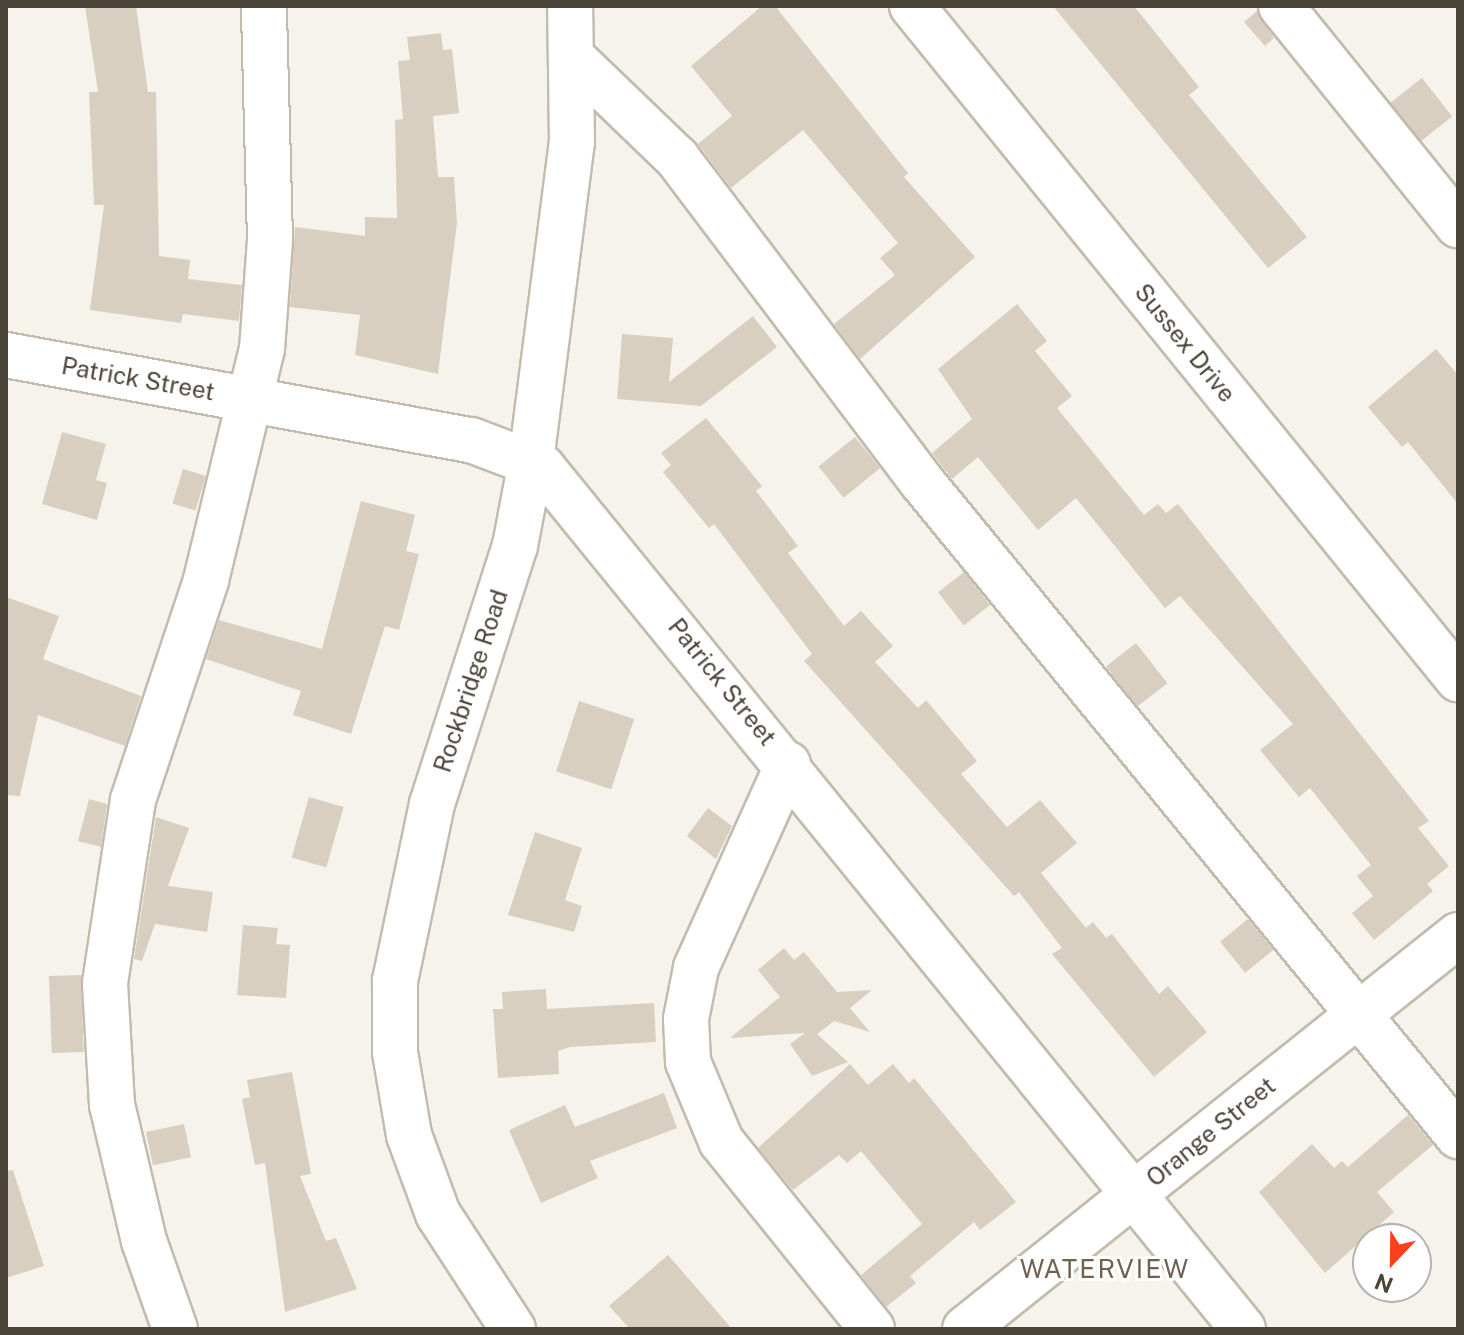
<!DOCTYPE html>
<style>
body{margin:0}
#map{position:relative;width:1464px;height:1335px;overflow:hidden;background:#f6f3ec;font-family:"Public Sans",sans-serif}
div>[style]{position:absolute}
[style*='--x']{left:calc(var(--x)*1px);top:calc(var(--y)*1px);width:calc(var(--w)*1px);rotate:calc(var(--a)*1deg)}
.building>*{inset:0;background:#d8cfc1;transform-origin:0 0}
.roads{filter:drop-shadow(2px 0 #c2bbae) drop-shadow(-2px 0 #c2bbae) drop-shadow(0 2px #c2bbae) drop-shadow(0 -2px #c2bbae)}
.minor>*{height:44px;margin:-22px;padding:0 22px;transform-origin:22px;border-radius:22px;background:#fff}
span{translate:-50% -50%;white-space:nowrap;text-align:center;line-height:1.15;-webkit-text-stroke:6px #fff;paint-order:stroke}
.street-label{font-size:24px;color:#4b4439}
.neighbourhood-label{font-size:26px;color:#6e6250;letter-spacing:2px}
.frame{position:absolute;inset:0;border:8px solid #4b4439;pointer-events:none}
.north{position:absolute;left:1352px;top:1223px;width:80px;height:80px;box-sizing:border-box;background:#fff;border:2px solid #b7b4b0;border-radius:50%;rotate:202deg;font-size:22px;font-weight:700;line-height:32px;text-align:center;color:#4b4439}
.north::after{content:'';display:block;margin:auto;width:28px;height:36px;background:#fc3f1d;clip-path:polygon(50% 0,100% 100%,50% 72%,0 100%)}
</style>
<div id="map">
<div class="building">
<div style="clip-path:polygon(85px 6px,136px 6px,148px 92px,156px 92px,159px 256px,190px 260px,188px 279px,242px 285px,239px 321px,183px 314px,181px 323px,90px 310px,104px 205px,94px 205px,89px 92px,98px 92px)"></div>
<div style="clip-path:polygon(762px 6px,775px 6px,908px 173px,904px 177px,975px 257px,860px 359px,834px 324px,895px 275px,880px 258px,898px 243px,803px 130px,731px 188px,698px 144px,732px 116px,691px 66px)"></div>
<div style="clip-path:polygon(1053px 6px,1134px 6px,1199px 87px,1189px 95px,1307px 237px,1268px 268px)"></div>
<div style="clip-path:polygon(1257px 11px,1274px 38px,1265px 46px,1244px 22px)"></div>
<div style="clip-path:polygon(441px 33px,443px 50px,452px 49px,459px 113px,433px 116px,438px 177px,454px 177px,457px 223px,438px 374px,355px 355px,360px 315px,290px 307px,295px 227px,365px 236px,365px 217px,397px 218px,395px 120px,403px 119px,398px 61px,410px 60px,407px 37px)"></div>
<div style="left:1422px;top:78px;width:49px;height:40px;rotate:52deg"></div>
<div style="clip-path:polygon(1017px 304px,1047px 341px,1035px 351px,1072px 396px,1057px 408px,1144px 515px,1158px 504px,1166px 513px,1178px 504px,1429px 821px,1418px 828px,1449px 866px,1427px 884px,1433px 891px,1374px 940px,1352px 913px,1373px 896px,1357px 876px,1371px 865px,1310px 788px,1299px 797px,1260px 750px,1293px 724px,1180px 596px,1165px 608px,1076px 498px,1038px 530px,978px 457px,952px 479px,932px 453px,972px 419px,938px 369px)"></div>
<div style="clip-path:polygon(753px 316px,777px 347px,701px 406px,617px 399px,622px 334px,673px 338px,669px 382px)"></div>
<div style="clip-path:polygon(1436px 349px,1458px 375px,1458px 504px,1408px 442px,1402px 447px,1368px 407px)"></div>
<div style="clip-path:polygon(706px 418px,762px 486px,756px 491px,798px 546px,788px 553px,844px 626px,861px 611px,893px 646px,875px 662px,918px 708px,926px 700px,977px 761px,961px 774px,1007px 827px,1040px 800px,1077px 843px,1041px 873px,1086px 928px,1093px 922px,1106px 938px,1112px 934px,1159px 994px,1168px 986px,1207px 1032px,1154px 1077px,1052px 954px,1062px 948px,1019px 892px,1014px 896px,804px 661px,812px 654px,714px 524px,709px 528px,663px 472px,671px 465px,661px 453px)"></div>
<div style="clip-path:polygon(62px 432px,106px 444px,96px 480px,107px 483px,97px 520px,42px 504px)"></div>
<div style="left:855px;top:437px;width:40px;height:47px;rotate:51deg"></div>
<div style="left:183px;top:469px;width:24px;height:36px;rotate:17deg"></div>
<div style="clip-path:polygon(361px 501px,415px 515px,406px 551px,419px 554px,399px 630px,385px 626px,351px 734px,293px 715px,301px 691px,206px 659px,219px 620px,322px 649px)"></div>
<div style="left:964px;top:572px;width:42px;height:33px;rotate:52deg"></div>
<div style="clip-path:polygon(6px 597px,59px 616px,43px 659px,141px 696px,125px 746px,38px 715px,20px 796px,6px 795px)"></div>
<div style="left:1136px;top:643px;width:51px;height:38px;rotate:52deg"></div>
<div style="left:579px;top:701px;width:58px;height:74px;rotate:18deg"></div>
<div style="left:309px;top:797px;width:36px;height:63px;rotate:16deg"></div>
<div style="clip-path:polygon(89px 799px,107px 804px,101px 847px,78px 841px)"></div>
<div style="clip-path:polygon(708px 808px,732px 826px,716px 859px,687px 836px)"></div>
<div style="clip-path:polygon(156px 817px,189px 828px,168px 886px,213px 892px,207px 932px,155px 924px,142px 961px,134px 959px)"></div>
<div style="clip-path:polygon(535px 832px,582px 848px,565px 900px,582px 906px,574px 932px,508px 915px)"></div>
<div style="left:1248px;top:919px;width:40px;height:36px;rotate:51deg"></div>
<div style="clip-path:polygon(243px 925px,278px 928px,276px 944px,290px 945px,286px 998px,237px 995px)"></div>
<div style="clip-path:polygon(784px 948px,794px 960px,804px 952px,837px 992px,872px 990px,850px 1008px,870px 1032px,834px 1021px,817px 1034px,848px 1062px,812px 1076px,790px 1044px,805px 1033px,730px 1038px,780px 997px,758px 970px)"></div>
<div style="left:81px;top:975px;width:77px;height:32px;rotate:88deg"></div>
<div style="clip-path:polygon(546px 989px,547px 1009px,654px 1003px,656px 1042px,570px 1047px,558px 1051px,559px 1074px,498px 1078px,493px 1009px,503px 1009px,502px 992px)"></div>
<div style="clip-path:polygon(850px 1064px,868px 1085px,893px 1064px,909px 1083px,914px 1078px,1016px 1202px,980px 1230px,974px 1222px,910px 1276px,916px 1283px,886px 1307px,861px 1275px,922px 1224px,861px 1151px,847px 1163px,839px 1155px,793px 1190px,758px 1148px)"></div>
<div style="clip-path:polygon(292px 1072px,311px 1174px,300px 1176px,326px 1241px,336px 1238px,357px 1289px,285px 1312px,265px 1163px,255px 1165px,242px 1099px,250px 1097px,247px 1080px)"></div>
<div style="clip-path:polygon(664px 1093px,677px 1128px,590px 1161px,598px 1178px,541px 1203px,509px 1130px,565px 1105px,575px 1127px)"></div>
<div style="clip-path:polygon(1408px 1115px,1433px 1145px,1377px 1192px,1394px 1212px,1325px 1273px,1259px 1192px,1312px 1144px,1334px 1168px,1342px 1161px,1348px 1167px)"></div>
<div style="left:184px;top:1124px;width:34px;height:39px;rotate:78deg"></div>
<div style="clip-path:polygon(13px 1170px,44px 1266px,6px 1278px,6px 1171px)"></div>
<div style="clip-path:polygon(668px 1255px,708px 1301px,732px 1329px,630px 1329px,609px 1306px)"></div>
</div>
<div class="roads">
<div class="minor">
<div style="--x:912;--y:6;--w:867;--a:50.95"></div>
<div style="--x:1281;--y:6;--w:282;--a:51.1"></div>
<div style="--x:574;--y:59;--w:143;--a:43.9"></div>
<div style="--x:677;--y:158;--w:406;--a:52.9"></div>
<div style="--x:922;--y:482;--w:846;--a:50.66"></div>
<div style="--x:6;--y:355;--w:473;--a:10.4"></div>
<div style="--x:471;--y:440;--w:76;--a:20.8"></div>
<div style="--x:542;--y:467;--w:1111;--a:50.88"></div>
<div style="--x:788;--y:764;--w:224;--a:114.3"></div>
<div style="--x:696;--y:968;--w:52;--a:101.1"></div>
<div style="--x:686;--y:1019;--w:43;--a:87.3"></div>
<div style="--x:688;--y:1062;--w:86;--a:67.3"></div>
<div style="--x:721;--y:1141;--w:241;--a:51.2"></div>
<div style="--x:175;--y:1329;--w:93;--a:-109.4"></div>
<div style="--x:144;--y:1241;--w:140;--a:-103.2"></div>
<div style="--x:112;--y:1105;--w:122;--a:-93.3"></div>
<div style="--x:105;--y:983;--w:185;--a:-81.3"></div>
<div style="--x:133;--y:800;--w:232;--a:-71.6"></div>
<div style="--x:206;--y:580;--w:238;--a:-76.4"></div>
<div style="--x:262;--y:349;--w:109;--a:-85.8"></div>
<div style="--x:270;--y:240;--w:234;--a:-91.5"></div>
<div style="--x:513;--y:1329;--w:137;--a:-123.1"></div>
<div style="--x:438;--y:1214;--w:84;--a:-110.2"></div>
<div style="--x:409;--y:1135;--w:84;--a:-99.6"></div>
<div style="--x:395;--y:1052;--w:71;--a:-90"></div>
<div style="--x:395;--y:981;--w:181;--a:-78.2"></div>
<div style="--x:432;--y:804;--w:271;--a:-72.2"></div>
<div style="--x:515;--y:546;--w:86;--a:-79.3"></div>
<div style="--x:531;--y:461;--w:322;--a:-82.7"></div>
<div style="--x:572;--y:142;--w:136;--a:-90.8"></div>
<div style="--x:965;--y:1329;--w:631;--a:-38.63"></div>
</div>
</div>
<div class="street-label">
<span style="left:1185px;top:343px;rotate:51deg">Sussex Drive</span>
<span style="left:138px;top:379px;rotate:10deg">Patrick Street</span>
<span style="left:471px;top:681px;rotate:-72deg">Rockbridge Road</span>
<span style="left:722px;top:682px;rotate:51deg">Patrick Street</span>
<span style="left:1211px;top:1132px;rotate:-39deg">Orange Street</span>
</div>
<div class="neighbourhood-label">
<span style="left:1105px;top:1269px">WATERVIEW</span>
</div>
<div class="frame"></div>
<div class="north">N</div>
</div>
